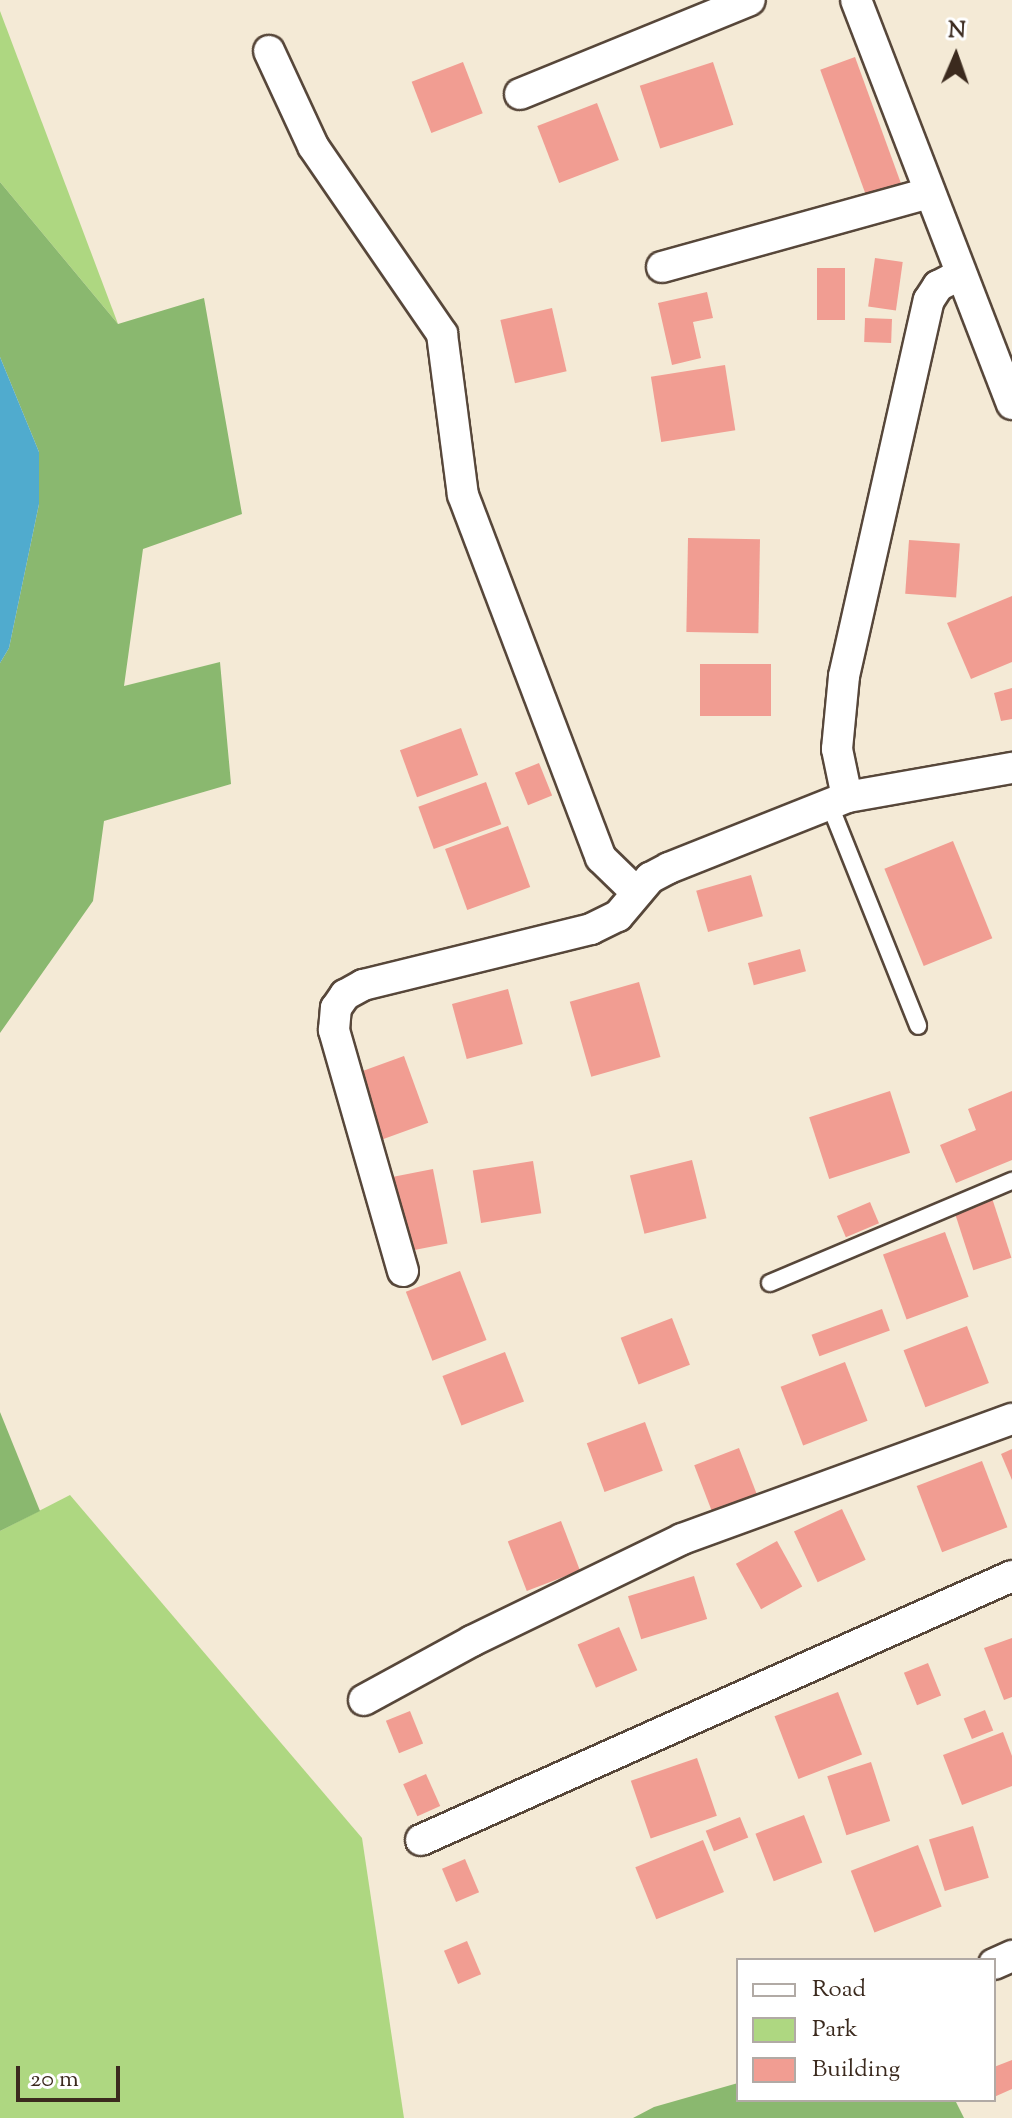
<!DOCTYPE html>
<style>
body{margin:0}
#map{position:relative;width:1012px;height:2118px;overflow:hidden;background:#f4ead6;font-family:"Sorts Mill Goudy",serif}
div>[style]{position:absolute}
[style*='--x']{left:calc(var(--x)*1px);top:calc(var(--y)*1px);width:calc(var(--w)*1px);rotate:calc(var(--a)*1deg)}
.green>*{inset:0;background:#aed781}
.forest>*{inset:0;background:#8ab86f}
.water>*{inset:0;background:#50abce}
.building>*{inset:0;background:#f19d92;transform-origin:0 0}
.roads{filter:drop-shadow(2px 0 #57473a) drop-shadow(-2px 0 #57473a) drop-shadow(0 2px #57473a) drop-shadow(0 -2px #57473a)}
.lane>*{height:16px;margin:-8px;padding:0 8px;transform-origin:8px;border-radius:8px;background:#fff}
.street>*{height:30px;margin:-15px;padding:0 15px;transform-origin:15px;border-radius:15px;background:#fff}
span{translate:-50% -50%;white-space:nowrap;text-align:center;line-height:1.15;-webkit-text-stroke:6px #fff;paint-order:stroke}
.legend{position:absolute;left:736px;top:1958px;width:260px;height:144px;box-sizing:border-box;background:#fff;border:2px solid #b1aaa5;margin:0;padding:10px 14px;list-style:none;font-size:24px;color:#3b2a1e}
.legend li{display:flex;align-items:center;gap:16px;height:40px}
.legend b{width:40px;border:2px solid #b1aaa5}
.north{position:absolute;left:916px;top:16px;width:80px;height:80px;-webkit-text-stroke:6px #fff;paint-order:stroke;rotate:2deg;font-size:22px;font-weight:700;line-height:32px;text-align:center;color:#3b2a1e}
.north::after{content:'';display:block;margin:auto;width:28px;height:36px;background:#3b2a1e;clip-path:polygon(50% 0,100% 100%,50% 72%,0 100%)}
.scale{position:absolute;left:16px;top:2066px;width:104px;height:36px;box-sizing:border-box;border:4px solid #3b2a1e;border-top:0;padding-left:10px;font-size:24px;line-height:28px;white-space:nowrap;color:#3b2a1e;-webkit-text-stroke:6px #fff;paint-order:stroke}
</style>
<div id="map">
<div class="green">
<div style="clip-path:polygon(0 11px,118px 324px,0 182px)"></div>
<div style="clip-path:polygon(70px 1495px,362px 1838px,404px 2118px,0 2118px,0 1531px)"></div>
</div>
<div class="forest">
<div style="clip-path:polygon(0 182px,118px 324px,204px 298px,242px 514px,143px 549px,124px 686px,220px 662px,231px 784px,104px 821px,93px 901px,0 1033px,0 663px,9px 648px,39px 504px,39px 452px,0 357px)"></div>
<div style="clip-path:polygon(0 1412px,40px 1511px,0 1531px)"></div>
<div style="clip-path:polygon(738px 2083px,738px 2100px,955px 2100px,964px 2118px,633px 2118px,654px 2107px)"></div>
</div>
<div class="water">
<div style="clip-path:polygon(0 357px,39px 452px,39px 504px,9px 648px,0 663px)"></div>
</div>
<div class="building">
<div style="left:855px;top:57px;width:142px;height:37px;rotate:70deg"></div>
<div style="left:463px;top:62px;width:55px;height:55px;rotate:69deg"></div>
<div style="left:713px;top:62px;width:66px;height:77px;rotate:72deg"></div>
<div style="left:597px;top:103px;width:61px;height:64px;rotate:69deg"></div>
<div style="left:875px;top:258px;width:28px;height:49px;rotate:8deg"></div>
<div style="left:817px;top:268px;width:28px;height:52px"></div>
<div style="clip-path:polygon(707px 292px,713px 318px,693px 322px,701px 358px,672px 365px,658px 303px)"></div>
<div style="left:552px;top:308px;width:65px;height:53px;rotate:77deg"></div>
<div style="left:865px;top:318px;width:27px;height:24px;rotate:2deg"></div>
<div style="left:725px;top:365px;width:66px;height:75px;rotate:81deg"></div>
<div style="left:688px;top:538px;width:72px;height:94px;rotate:1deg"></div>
<div style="left:909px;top:540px;width:51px;height:54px;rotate:4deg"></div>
<div style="clip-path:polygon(1012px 596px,1012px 662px,971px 679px,947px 623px)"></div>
<div style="left:771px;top:664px;width:52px;height:71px;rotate:90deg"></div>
<div style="clip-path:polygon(1012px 688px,1012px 719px,1001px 721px,994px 693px)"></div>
<div style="left:461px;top:728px;width:50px;height:65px;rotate:70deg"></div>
<div style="left:539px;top:763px;width:35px;height:26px;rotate:68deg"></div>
<div style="left:486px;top:782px;width:45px;height:72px;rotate:70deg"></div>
<div style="left:508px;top:826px;width:65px;height:67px;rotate:70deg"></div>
<div style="left:953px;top:841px;width:105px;height:74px;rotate:68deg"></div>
<div style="left:751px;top:875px;width:43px;height:57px;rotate:74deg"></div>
<div style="left:800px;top:949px;width:23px;height:54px;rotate:75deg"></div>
<div style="left:639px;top:982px;width:78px;height:72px;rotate:74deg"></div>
<div style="left:508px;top:989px;width:57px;height:58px;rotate:75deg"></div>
<div style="left:404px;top:1056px;width:71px;height:55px;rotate:70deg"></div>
<div style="left:890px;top:1091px;width:65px;height:85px;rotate:72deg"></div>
<div style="clip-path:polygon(1012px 1091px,1012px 1160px,956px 1183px,940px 1145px,976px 1130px,968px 1109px)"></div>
<div style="left:692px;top:1160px;width:60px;height:64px;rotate:76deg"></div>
<div style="left:533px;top:1161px;width:53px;height:61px;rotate:81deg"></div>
<div style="left:433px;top:1169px;width:76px;height:48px;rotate:79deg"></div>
<div style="left:991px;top:1195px;width:66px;height:40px;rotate:72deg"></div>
<div style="left:870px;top:1202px;width:23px;height:36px;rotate:67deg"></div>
<div style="left:945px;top:1232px;width:69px;height:66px;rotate:70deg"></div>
<div style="left:460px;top:1271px;width:74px;height:58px;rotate:69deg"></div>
<div style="left:882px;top:1309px;width:23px;height:75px;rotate:70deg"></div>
<div style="left:672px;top:1318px;width:50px;height:55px;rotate:69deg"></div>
<div style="left:967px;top:1326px;width:61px;height:68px;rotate:69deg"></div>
<div style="left:505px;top:1352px;width:53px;height:67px;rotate:69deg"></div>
<div style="left:845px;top:1362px;width:63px;height:69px;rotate:69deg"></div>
<div style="left:645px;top:1422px;width:52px;height:62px;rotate:70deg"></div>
<div style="left:739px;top:1448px;width:51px;height:48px;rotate:69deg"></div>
<div style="clip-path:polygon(1012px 1449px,1012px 1480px,1001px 1454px)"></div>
<div style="left:982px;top:1461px;width:71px;height:70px;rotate:69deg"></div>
<div style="left:842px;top:1509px;width:56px;height:53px;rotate:65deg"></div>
<div style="left:561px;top:1521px;width:53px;height:57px;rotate:69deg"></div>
<div style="left:777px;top:1541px;width:52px;height:47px;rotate:61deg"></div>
<div style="left:694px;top:1576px;width:45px;height:69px;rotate:73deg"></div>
<div style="left:619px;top:1627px;width:47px;height:45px;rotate:67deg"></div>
<div style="clip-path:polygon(1012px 1638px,1012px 1697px,1004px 1700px,984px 1648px)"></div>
<div style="left:928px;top:1663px;width:35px;height:26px;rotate:68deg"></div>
<div style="left:838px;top:1692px;width:67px;height:68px;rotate:69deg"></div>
<div style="left:985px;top:1710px;width:22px;height:23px;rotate:68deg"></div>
<div style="left:410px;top:1711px;width:35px;height:26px;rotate:68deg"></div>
<div style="clip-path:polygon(1003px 1732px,1012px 1756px,1012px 1786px,962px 1805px,943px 1755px)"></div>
<div style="left:697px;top:1758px;width:61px;height:70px;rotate:71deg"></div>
<div style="left:871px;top:1762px;width:62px;height:46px;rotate:72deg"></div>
<div style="left:426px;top:1774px;width:35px;height:25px;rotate:66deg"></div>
<div style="left:804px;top:1815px;width:51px;height:52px;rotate:69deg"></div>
<div style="left:740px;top:1817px;width:22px;height:37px;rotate:68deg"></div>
<div style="left:973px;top:1826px;width:54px;height:46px;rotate:73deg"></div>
<div style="left:703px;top:1840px;width:56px;height:73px;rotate:68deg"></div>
<div style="left:918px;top:1845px;width:66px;height:72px;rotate:69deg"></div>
<div style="left:465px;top:1859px;width:36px;height:25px;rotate:67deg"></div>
<div style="left:467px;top:1941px;width:36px;height:25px;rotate:67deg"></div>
<div style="clip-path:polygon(1012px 2060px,1012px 2089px,994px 2097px,994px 2067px)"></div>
</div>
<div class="roads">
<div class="lane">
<div style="--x:829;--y:803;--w:240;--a:68.2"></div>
<div style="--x:770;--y:1283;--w:263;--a:-22.9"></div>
</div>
<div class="street">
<div style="--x:856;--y:0;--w:433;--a:68.9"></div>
<div style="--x:269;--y:51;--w:105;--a:65.1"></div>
<div style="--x:313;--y:146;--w:228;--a:55.5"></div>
<div style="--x:442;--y:334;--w:162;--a:82.6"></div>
<div style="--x:463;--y:495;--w:388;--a:69.2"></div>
<div style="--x:601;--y:858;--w:50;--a:44.2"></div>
<div style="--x:520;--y:94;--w:248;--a:-22.2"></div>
<div style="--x:662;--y:267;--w:276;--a:-15.5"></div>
<div style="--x:847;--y:797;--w:49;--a:-101.8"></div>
<div style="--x:837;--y:749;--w:73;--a:-84.5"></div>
<div style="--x:844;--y:676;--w:385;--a:-77.3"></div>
<div style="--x:929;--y:300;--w:17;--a:-57"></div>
<div style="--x:938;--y:286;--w:25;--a:-27"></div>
<div style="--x:403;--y:1271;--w:251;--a:-106"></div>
<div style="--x:334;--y:1030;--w:22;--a:-85"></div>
<div style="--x:336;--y:1008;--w:16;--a:-55"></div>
<div style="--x:345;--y:995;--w:21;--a:-29"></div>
<div style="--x:363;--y:985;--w:235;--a:-13.8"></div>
<div style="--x:591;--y:929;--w:30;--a:-26"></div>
<div style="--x:618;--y:916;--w:50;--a:-49.9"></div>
<div style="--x:650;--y:878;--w:21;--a:-28"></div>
<div style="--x:669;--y:868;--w:192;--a:-21.7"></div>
<div style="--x:847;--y:797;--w:168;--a:-10"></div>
<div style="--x:364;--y:1700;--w:123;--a:-28.6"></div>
<div style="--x:472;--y:1641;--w:233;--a:-25.9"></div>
<div style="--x:682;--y:1539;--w:351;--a:-20"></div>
<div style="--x:421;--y:1840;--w:647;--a:-24.07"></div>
<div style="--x:994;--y:1964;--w:20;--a:-24"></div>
</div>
</div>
<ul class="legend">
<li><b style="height:10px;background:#fff"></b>Road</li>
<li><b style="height:22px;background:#aed781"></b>Park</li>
<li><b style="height:22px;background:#f19d92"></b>Building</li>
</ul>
<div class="north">N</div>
<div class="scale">20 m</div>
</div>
